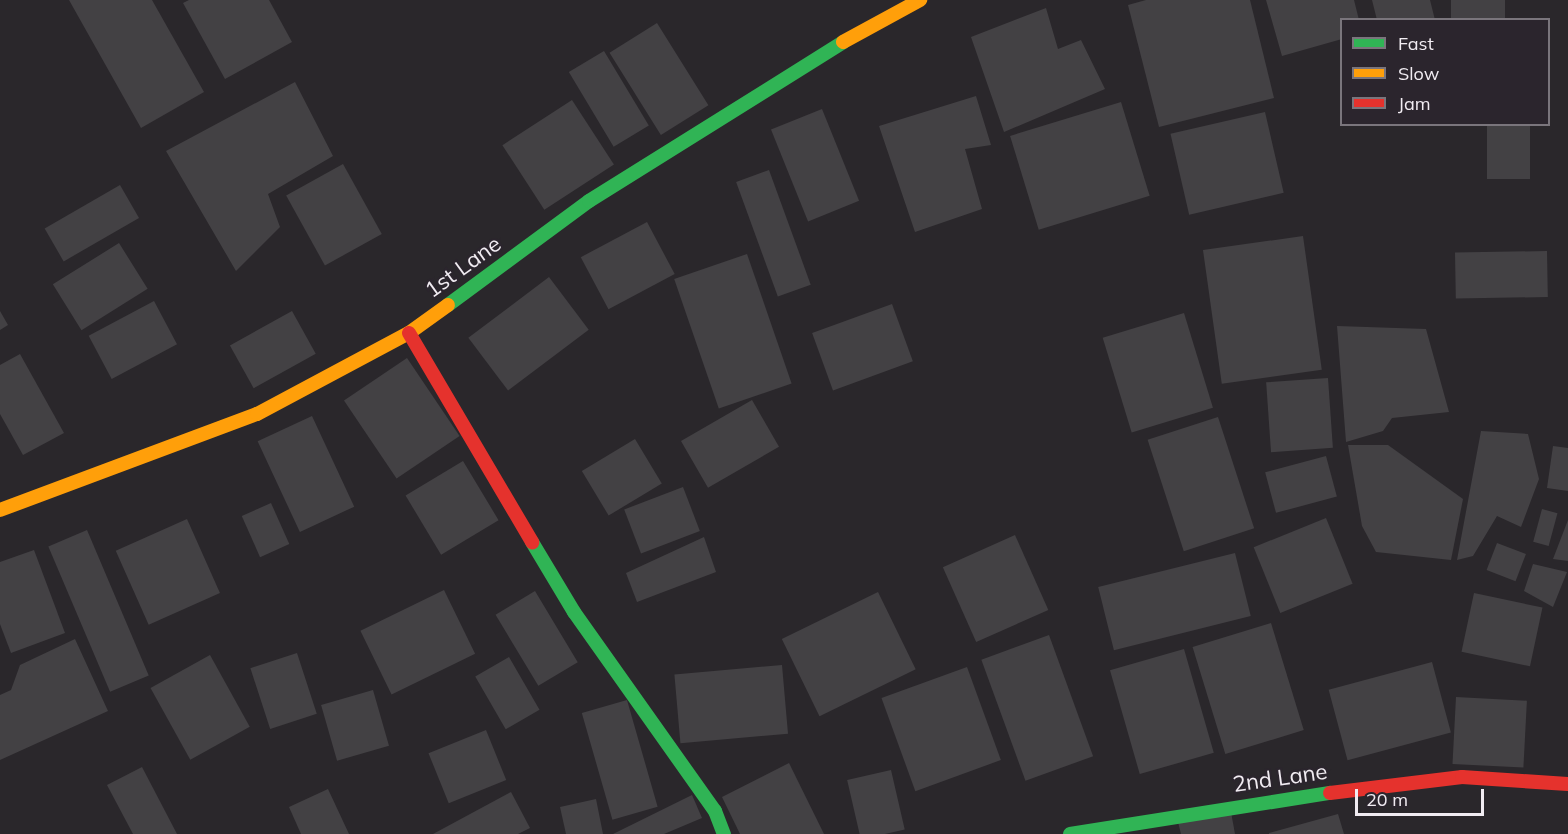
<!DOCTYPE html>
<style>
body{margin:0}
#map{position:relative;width:1568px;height:834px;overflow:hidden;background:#2a272b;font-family:Mulish,sans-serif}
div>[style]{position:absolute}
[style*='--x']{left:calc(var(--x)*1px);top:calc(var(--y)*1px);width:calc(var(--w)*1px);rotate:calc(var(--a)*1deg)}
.building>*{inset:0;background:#434144;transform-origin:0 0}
.fast>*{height:14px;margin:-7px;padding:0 7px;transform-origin:7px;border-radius:7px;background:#30b455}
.slow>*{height:14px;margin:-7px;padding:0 7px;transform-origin:7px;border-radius:7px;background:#ff9f0a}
.jam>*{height:14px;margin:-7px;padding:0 7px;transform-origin:7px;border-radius:7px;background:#e5322d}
span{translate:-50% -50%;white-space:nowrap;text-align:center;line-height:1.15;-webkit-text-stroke:4.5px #2b252d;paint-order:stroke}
.street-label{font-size:22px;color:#f1ecf2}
.legend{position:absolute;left:1340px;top:18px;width:210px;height:108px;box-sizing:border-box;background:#2b252d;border:2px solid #7a757c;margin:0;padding:8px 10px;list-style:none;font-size:18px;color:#f1ecf2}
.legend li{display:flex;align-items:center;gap:12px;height:30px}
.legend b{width:30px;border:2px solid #7a757c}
.scale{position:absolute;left:1355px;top:789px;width:129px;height:27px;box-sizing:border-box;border:3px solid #f1ecf2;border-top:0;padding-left:8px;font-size:18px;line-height:21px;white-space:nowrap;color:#f1ecf2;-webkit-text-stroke:4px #2b252d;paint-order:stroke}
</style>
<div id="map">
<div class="building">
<div style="clip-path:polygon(69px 0,152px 0,204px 92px,141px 128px)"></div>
<div style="clip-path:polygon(189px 0,269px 0,292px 42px,225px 79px,183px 3px)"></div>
<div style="clip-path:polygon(1146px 0,1250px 0,1274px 98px,1159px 127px,1128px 5px)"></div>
<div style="clip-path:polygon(1266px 0,1354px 0,1359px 20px,1342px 20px,1342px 39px,1282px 56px)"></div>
<div style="clip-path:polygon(1372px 0,1430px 0,1435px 20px,1377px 20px)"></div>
<div style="left:1451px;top:0;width:54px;height:20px"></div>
<div style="clip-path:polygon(1046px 8px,1058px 49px,1081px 40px,1105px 89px,1004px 132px,971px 37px)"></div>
<div style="left:657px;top:23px;width:97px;height:56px;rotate:58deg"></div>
<div style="left:604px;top:51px;width:87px;height:41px;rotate:59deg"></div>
<div style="clip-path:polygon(295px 82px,333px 156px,268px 194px,280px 227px,236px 271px,166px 151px)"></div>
<div style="clip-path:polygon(976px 96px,991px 145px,965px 149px,982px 209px,915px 232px,879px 126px)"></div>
<div style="left:572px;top:100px;width:77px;height:83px;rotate:57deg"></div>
<div style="left:1121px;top:102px;width:98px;height:116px;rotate:73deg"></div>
<div style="left:822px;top:109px;width:99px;height:55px;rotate:68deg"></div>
<div style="left:1265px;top:112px;width:83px;height:97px;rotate:77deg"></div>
<div style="left:1487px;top:124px;width:43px;height:55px"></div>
<div style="left:343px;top:164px;width:80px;height:65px;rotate:61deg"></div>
<div style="left:769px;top:170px;width:122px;height:35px;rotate:70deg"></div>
<div style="left:120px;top:185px;width:38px;height:87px;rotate:60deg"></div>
<div style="left:647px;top:222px;width:59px;height:75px;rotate:62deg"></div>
<div style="left:1303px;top:236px;width:135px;height:101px;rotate:82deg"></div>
<div style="left:119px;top:243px;width:54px;height:78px;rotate:58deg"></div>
<div style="left:1547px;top:251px;width:46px;height:92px;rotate:89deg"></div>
<div style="left:747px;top:254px;width:137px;height:77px;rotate:71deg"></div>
<div style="left:549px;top:277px;width:66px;height:101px;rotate:53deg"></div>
<div style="left:154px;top:301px;width:49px;height:74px;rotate:62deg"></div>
<div style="left:892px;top:304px;width:61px;height:85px;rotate:70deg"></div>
<div style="clip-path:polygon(0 311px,8px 325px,0 330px)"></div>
<div style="left:292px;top:311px;width:49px;height:71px;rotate:61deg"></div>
<div style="left:1184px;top:313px;width:99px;height:85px;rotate:73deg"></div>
<div style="clip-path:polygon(1337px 326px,1426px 329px,1449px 412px,1392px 418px,1383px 431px,1346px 442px)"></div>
<div style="clip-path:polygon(20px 354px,64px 433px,23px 455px,0 414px,0 365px)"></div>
<div style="left:407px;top:358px;width:94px;height:76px;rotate:56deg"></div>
<div style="left:1328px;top:378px;width:70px;height:62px;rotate:86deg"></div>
<div style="left:752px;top:400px;width:54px;height:82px;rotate:60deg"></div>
<div style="left:312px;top:416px;width:100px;height:60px;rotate:65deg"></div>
<div style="left:1218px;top:417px;width:117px;height:74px;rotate:72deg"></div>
<div style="clip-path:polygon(1481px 431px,1528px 434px,1539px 479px,1521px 527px,1497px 516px,1473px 556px,1457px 560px)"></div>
<div style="left:635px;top:439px;width:52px;height:62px;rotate:59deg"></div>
<div style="clip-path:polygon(1348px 445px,1388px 445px,1463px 499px,1451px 560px,1376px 552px,1362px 526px)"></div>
<div style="clip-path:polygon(1553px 446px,1568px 448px,1568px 491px,1547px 488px)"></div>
<div style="left:1326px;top:456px;width:42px;height:63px;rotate:75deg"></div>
<div style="left:463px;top:461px;width:69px;height:67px;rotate:59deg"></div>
<div style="left:683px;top:487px;width:47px;height:63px;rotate:69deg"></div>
<div style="left:271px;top:503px;width:45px;height:32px;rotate:66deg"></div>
<div style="left:1542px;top:509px;width:16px;height:34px;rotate:15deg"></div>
<div style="left:1326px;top:518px;width:71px;height:78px;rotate:68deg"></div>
<div style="left:187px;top:519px;width:81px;height:78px;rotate:66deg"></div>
<div style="clip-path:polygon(1568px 520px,1568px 561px,1553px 559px)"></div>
<div style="left:87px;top:530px;width:158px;height:42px;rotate:67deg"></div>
<div style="left:1015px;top:535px;width:82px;height:79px;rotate:66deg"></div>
<div style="clip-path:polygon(704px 537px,716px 572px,637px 602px,626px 573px)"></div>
<div style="left:1497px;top:543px;width:31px;height:29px;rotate:21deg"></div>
<div style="clip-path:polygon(34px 550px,65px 633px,11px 653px,0 624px,0 562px)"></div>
<div style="left:1235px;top:553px;width:65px;height:141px;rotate:76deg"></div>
<div style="clip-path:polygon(1533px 564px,1567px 572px,1553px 607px,1524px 591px)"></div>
<div style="left:444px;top:590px;width:71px;height:93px;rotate:64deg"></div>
<div style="left:535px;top:591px;width:83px;height:46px;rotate:59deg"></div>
<div style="left:878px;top:592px;width:86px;height:107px;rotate:64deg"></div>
<div style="left:1474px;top:593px;width:70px;height:60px;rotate:12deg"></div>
<div style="left:1271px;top:623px;width:112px;height:82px;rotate:73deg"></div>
<div style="left:1049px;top:635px;width:129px;height:72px;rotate:70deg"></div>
<div style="clip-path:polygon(75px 639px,108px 711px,0 760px,0 695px,11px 690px,20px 665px)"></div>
<div style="left:1184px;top:649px;width:108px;height:77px;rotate:74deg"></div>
<div style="left:297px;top:653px;width:64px;height:49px;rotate:72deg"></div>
<div style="left:210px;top:655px;width:82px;height:68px;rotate:61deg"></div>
<div style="left:509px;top:657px;width:61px;height:39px;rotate:60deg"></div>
<div style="left:1432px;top:662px;width:73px;height:107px;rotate:75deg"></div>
<div style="left:782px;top:665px;width:69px;height:108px;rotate:85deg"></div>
<div style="left:967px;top:667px;width:99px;height:91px;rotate:70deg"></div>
<div style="left:373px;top:690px;width:58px;height:54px;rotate:74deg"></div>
<div style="left:1456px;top:697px;width:71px;height:67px;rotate:3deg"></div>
<div style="left:627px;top:700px;width:111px;height:47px;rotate:74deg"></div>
<div style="left:486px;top:730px;width:54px;height:62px;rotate:68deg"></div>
<div style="clip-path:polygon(789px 763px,824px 834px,740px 834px,722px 797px)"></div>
<div style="clip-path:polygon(142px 767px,177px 834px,133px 834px,107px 785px)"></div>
<div style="left:891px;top:770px;width:61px;height:45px;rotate:77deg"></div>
<div style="clip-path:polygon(328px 789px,349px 834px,301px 834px,289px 807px)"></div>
<div style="clip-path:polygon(511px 792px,530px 828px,518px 834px,433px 834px)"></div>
<div style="clip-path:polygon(692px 795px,702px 818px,664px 834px,613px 834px)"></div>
<div style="clip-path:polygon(596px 799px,603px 834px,566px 834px,560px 807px)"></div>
<div style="clip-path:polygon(1231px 812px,1235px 834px,1181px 834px,1178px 822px)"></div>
<div style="clip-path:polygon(1338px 814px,1344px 834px,1269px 834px,1269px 833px)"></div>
</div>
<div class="fast">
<div style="--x:448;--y:305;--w:175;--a:-36.4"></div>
<div style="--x:589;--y:201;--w:300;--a:-32"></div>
<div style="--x:532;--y:542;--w:82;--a:59"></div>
<div style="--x:574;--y:612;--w:244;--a:54.7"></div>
<div style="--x:715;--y:811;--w:25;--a:69"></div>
<div style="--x:1070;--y:834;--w:263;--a:-9"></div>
</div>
<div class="slow">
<div style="--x:843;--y:42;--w:88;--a:-28.6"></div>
<div style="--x:0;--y:510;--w:274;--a:-20.5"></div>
<div style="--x:257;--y:414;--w:172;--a:-28.1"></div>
<div style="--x:409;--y:333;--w:48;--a:-35.7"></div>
</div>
<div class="jam">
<div style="--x:409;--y:333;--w:243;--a:59.5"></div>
<div style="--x:1330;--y:793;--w:133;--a:-6.9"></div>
<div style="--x:1462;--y:777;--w:106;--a:3.8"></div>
</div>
<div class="street-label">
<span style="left:463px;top:267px;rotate:-36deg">1st Lane</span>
<span style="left:1280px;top:778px;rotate:-8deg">2nd Lane</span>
</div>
<ul class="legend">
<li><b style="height:8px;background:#30b455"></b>Fast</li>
<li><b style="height:8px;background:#ff9f0a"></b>Slow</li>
<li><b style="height:8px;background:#e5322d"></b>Jam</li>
</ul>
<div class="scale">20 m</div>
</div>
